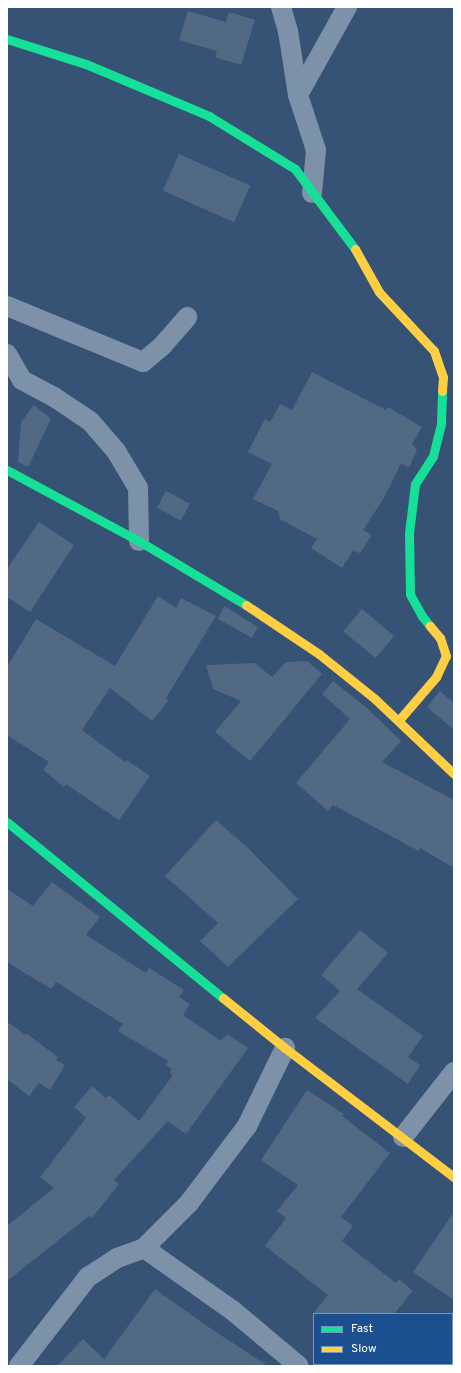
<!DOCTYPE html>
<style>
body{margin:0}
#map{position:relative;width:461px;height:1373px;overflow:hidden;background:#365274;font-family:Overpass,sans-serif}
div>[style]{position:absolute}
[style*='--x']{left:calc(var(--x)*1px);top:calc(var(--y)*1px);width:calc(var(--w)*1px);rotate:calc(var(--a)*1deg)}
.building>*{inset:0;background:#526984;transform-origin:0 0}
.street>*{height:20px;margin:-10px;padding:0 10px;transform-origin:10px;border-radius:10px;background:#7d92a8}
.fast>*{height:9px;margin:-4.5px;padding:0 4.5px;transform-origin:4.5px;border-radius:4.5px;background:#16e098}
.slow>*{height:9px;margin:-4.5px;padding:0 4.5px;transform-origin:4.5px;border-radius:4.5px;background:#ffcf43}
span{translate:-50% -50%;white-space:nowrap;text-align:center;line-height:1.15;-webkit-text-stroke:3.5px #1b4f8f;paint-order:stroke}
.frame{position:absolute;inset:0;border:8px solid #fff;pointer-events:none}
.legend{position:absolute;left:313px;top:1313px;width:140px;height:52px;box-sizing:border-box;background:#1b4f8f;border:1px solid #7695bc;margin:0;padding:5px 7px;list-style:none;font-size:12px;color:#fff}
.legend li{display:flex;align-items:center;gap:8px;height:20px}
.legend b{width:20px;border:1px solid #7695bc}
</style>
<div id="map">
<div class="building">
<div style="clip-path:polygon(188px 11px,226px 22px,229px 12px,255px 20px,241px 65px,215px 57px,217px 51px,179px 40px)"></div>
<div style="left:179px;top:154px;width:78px;height:40px;rotate:24deg"></div>
<div style="clip-path:polygon(312px 372px,386px 410px,388px 407px,422px 427px,412px 444px,417px 450px,409px 468px,401px 463px,384px 498px,363px 530px,372px 535px,360px 553px,353px 551px,342px 568px,311px 548px,317px 539px,280px 519px,278px 511px,253px 499px,272px 464px,248px 452px,265px 419px,270px 422px,280px 404px,292px 410px)"></div>
<div style="clip-path:polygon(34px 405px,51px 419px,28px 467px,18px 462px,21px 422px)"></div>
<div style="left:166px;top:491px;width:27px;height:19px;rotate:28deg"></div>
<div style="clip-path:polygon(39px 522px,74px 545px,30px 612px,7px 597px,7px 569px)"></div>
<div style="clip-path:polygon(158px 596px,176px 608px,181px 598px,216px 616px,166px 698px,169px 700px,152px 721px,110px 688px,82px 730px,125px 762px,127px 760px,150px 776px,119px 820px,66px 784px,64px 787px,43px 770px,49px 762px,7px 735px,7px 667px,36px 619px,115px 666px)"></div>
<div style="clip-path:polygon(224px 606px,258px 627px,252px 638px,218px 619px)"></div>
<div style="left:362px;top:609px;width:42px;height:29px;rotate:40deg"></div>
<div style="clip-path:polygon(307px 661px,322px 674px,250px 761px,215px 732px,241px 701px,213px 689px,206px 665px,255px 663px,272px 677px,286px 662px)"></div>
<div style="clip-path:polygon(333px 681px,367px 708px,401px 741px,382px 762px,454px 800px,454px 868px,420px 848px,419px 851px,333px 805px,328px 811px,296px 783px,350px 719px,322px 694px)"></div>
<div style="clip-path:polygon(440px 691px,454px 703px,454px 730px,427px 707px)"></div>
<div style="clip-path:polygon(216px 820px,247px 847px,298px 899px,228px 967px,200px 941px,218px 923px,165px 876px)"></div>
<div style="clip-path:polygon(52px 882px,100px 917px,86px 935px,146px 973px,149px 968px,184px 990px,179px 997px,190px 1004px,183px 1015px,221px 1041px,227px 1034px,248px 1048px,186px 1134px,168px 1121px,114px 1180px,119px 1184px,92px 1218px,89px 1216px,7px 1281px,7px 1226px,54px 1188px,40px 1177px,86px 1118px,74px 1107px,92px 1086px,106px 1098px,109px 1095px,139px 1121px,173px 1075px,170px 1073px,172px 1069px,166px 1065px,168px 1061px,118px 1031px,123px 1024px,56px 982px,51px 989px,7px 962px,7px 889px,33px 906px)"></div>
<div style="clip-path:polygon(360px 930px,388px 953px,357px 989px,423px 1036px,408px 1057px,420px 1065px,408px 1084px,315px 1018px,340px 991px,321px 975px)"></div>
<div style="clip-path:polygon(7px 1022px,26px 1035px,27px 1034px,58px 1057px,56px 1060px,65px 1065px,50px 1090px,39px 1083px,29px 1096px,7px 1079px)"></div>
<div style="clip-path:polygon(307px 1090px,344px 1114px,342px 1116px,390px 1153px,341px 1217px,353px 1226px,342px 1241px,396px 1283px,399px 1279px,413px 1291px,394px 1314px,313px 1314px,328px 1295px,265px 1246px,286px 1218px,277px 1211px,298px 1185px,261px 1160px)"></div>
<div style="clip-path:polygon(454px 1212px,454px 1300px,413px 1272px)"></div>
<div style="clip-path:polygon(155px 1289px,207px 1326px,268px 1366px,57px 1366px,83px 1339px,104px 1359px)"></div>
</div>
<div class="street">
<div style="--x:281;--y:7;--w:25;--a:74"></div>
<div style="--x:288;--y:31;--w:65;--a:81.1"></div>
<div style="--x:298;--y:95;--w:58;--a:71.9"></div>
<div style="--x:316;--y:150;--w:43;--a:95.3"></div>
<div style="--x:298;--y:95;--w:101;--a:-60.9"></div>
<div style="--x:7;--y:306;--w:147;--a:22.4"></div>
<div style="--x:143;--y:362;--w:26;--a:-40"></div>
<div style="--x:163;--y:345;--w:37;--a:-49"></div>
<div style="--x:7;--y:354;--w:30;--a:60"></div>
<div style="--x:22;--y:380;--w:36;--a:28"></div>
<div style="--x:54;--y:397;--w:43;--a:33.7"></div>
<div style="--x:90;--y:421;--w:40;--a:49"></div>
<div style="--x:116;--y:451;--w:43;--a:59.3"></div>
<div style="--x:138;--y:488;--w:53;--a:88.9"></div>
<div style="--x:403;--y:1137;--w:83;--a:-51.9"></div>
<div style="--x:144;--y:1248;--w:108;--a:35.2"></div>
<div style="--x:232;--y:1310;--w:87;--a:39.9"></div>
<div style="--x:452;--y:1360;--w:3;--a:-45"></div>
<div style="--x:19;--y:1366;--w:113;--a:-52.2"></div>
<div style="--x:88;--y:1277;--w:35;--a:-33"></div>
<div style="--x:117;--y:1258;--w:29;--a:-20"></div>
<div style="--x:144;--y:1248;--w:64;--a:-45"></div>
<div style="--x:189;--y:1203;--w:96;--a:-53"></div>
<div style="--x:247;--y:1126;--w:87;--a:-64"></div>
</div>
<div class="fast">
<div style="--x:7;--y:39;--w:83;--a:17.6"></div>
<div style="--x:86;--y:64;--w:134;--a:22.9"></div>
<div style="--x:209;--y:116;--w:101;--a:31.6"></div>
<div style="--x:295;--y:169;--w:100;--a:53.1"></div>
<div style="--x:7;--y:470;--w:150;--a:28.3"></div>
<div style="--x:139;--y:541;--w:125;--a:30.9"></div>
<div style="--x:430;--y:626;--w:13;--a:-129"></div>
<div style="--x:422;--y:616;--w:25;--a:-119"></div>
<div style="--x:410;--y:594;--w:61;--a:-90.9"></div>
<div style="--x:409;--y:533;--w:49;--a:-83"></div>
<div style="--x:415;--y:484;--w:33;--a:-57"></div>
<div style="--x:433;--y:456;--w:34;--a:-76"></div>
<div style="--x:441;--y:423;--w:32;--a:-88"></div>
<div style="--x:7;--y:822;--w:279;--a:39.2"></div>
</div>
<div class="slow">
<div style="--x:355;--y:249;--w:49;--a:60.8"></div>
<div style="--x:379;--y:292;--w:81;--a:47"></div>
<div style="--x:434;--y:351;--w:28;--a:71"></div>
<div style="--x:443;--y:377;--w:14;--a:94"></div>
<div style="--x:246;--y:605;--w:88;--a:33.9"></div>
<div style="--x:319;--y:654;--w:72;--a:38.8"></div>
<div style="--x:375;--y:699;--w:109;--a:43.5"></div>
<div style="--x:399;--y:720;--w:57;--a:-49.3"></div>
<div style="--x:436;--y:677;--w:23;--a:-65"></div>
<div style="--x:446;--y:656;--w:19;--a:-108"></div>
<div style="--x:440;--y:638;--w:16;--a:-130"></div>
<div style="--x:223;--y:998;--w:80;--a:38.9"></div>
<div style="--x:285;--y:1048;--w:213;--a:37.4"></div>
</div>
<div class="frame"></div>
<ul class="legend">
<li><b style="height:5px;background:#16e098"></b>Fast</li>
<li><b style="height:5px;background:#ffcf43"></b>Slow</li>
</ul>
</div>
